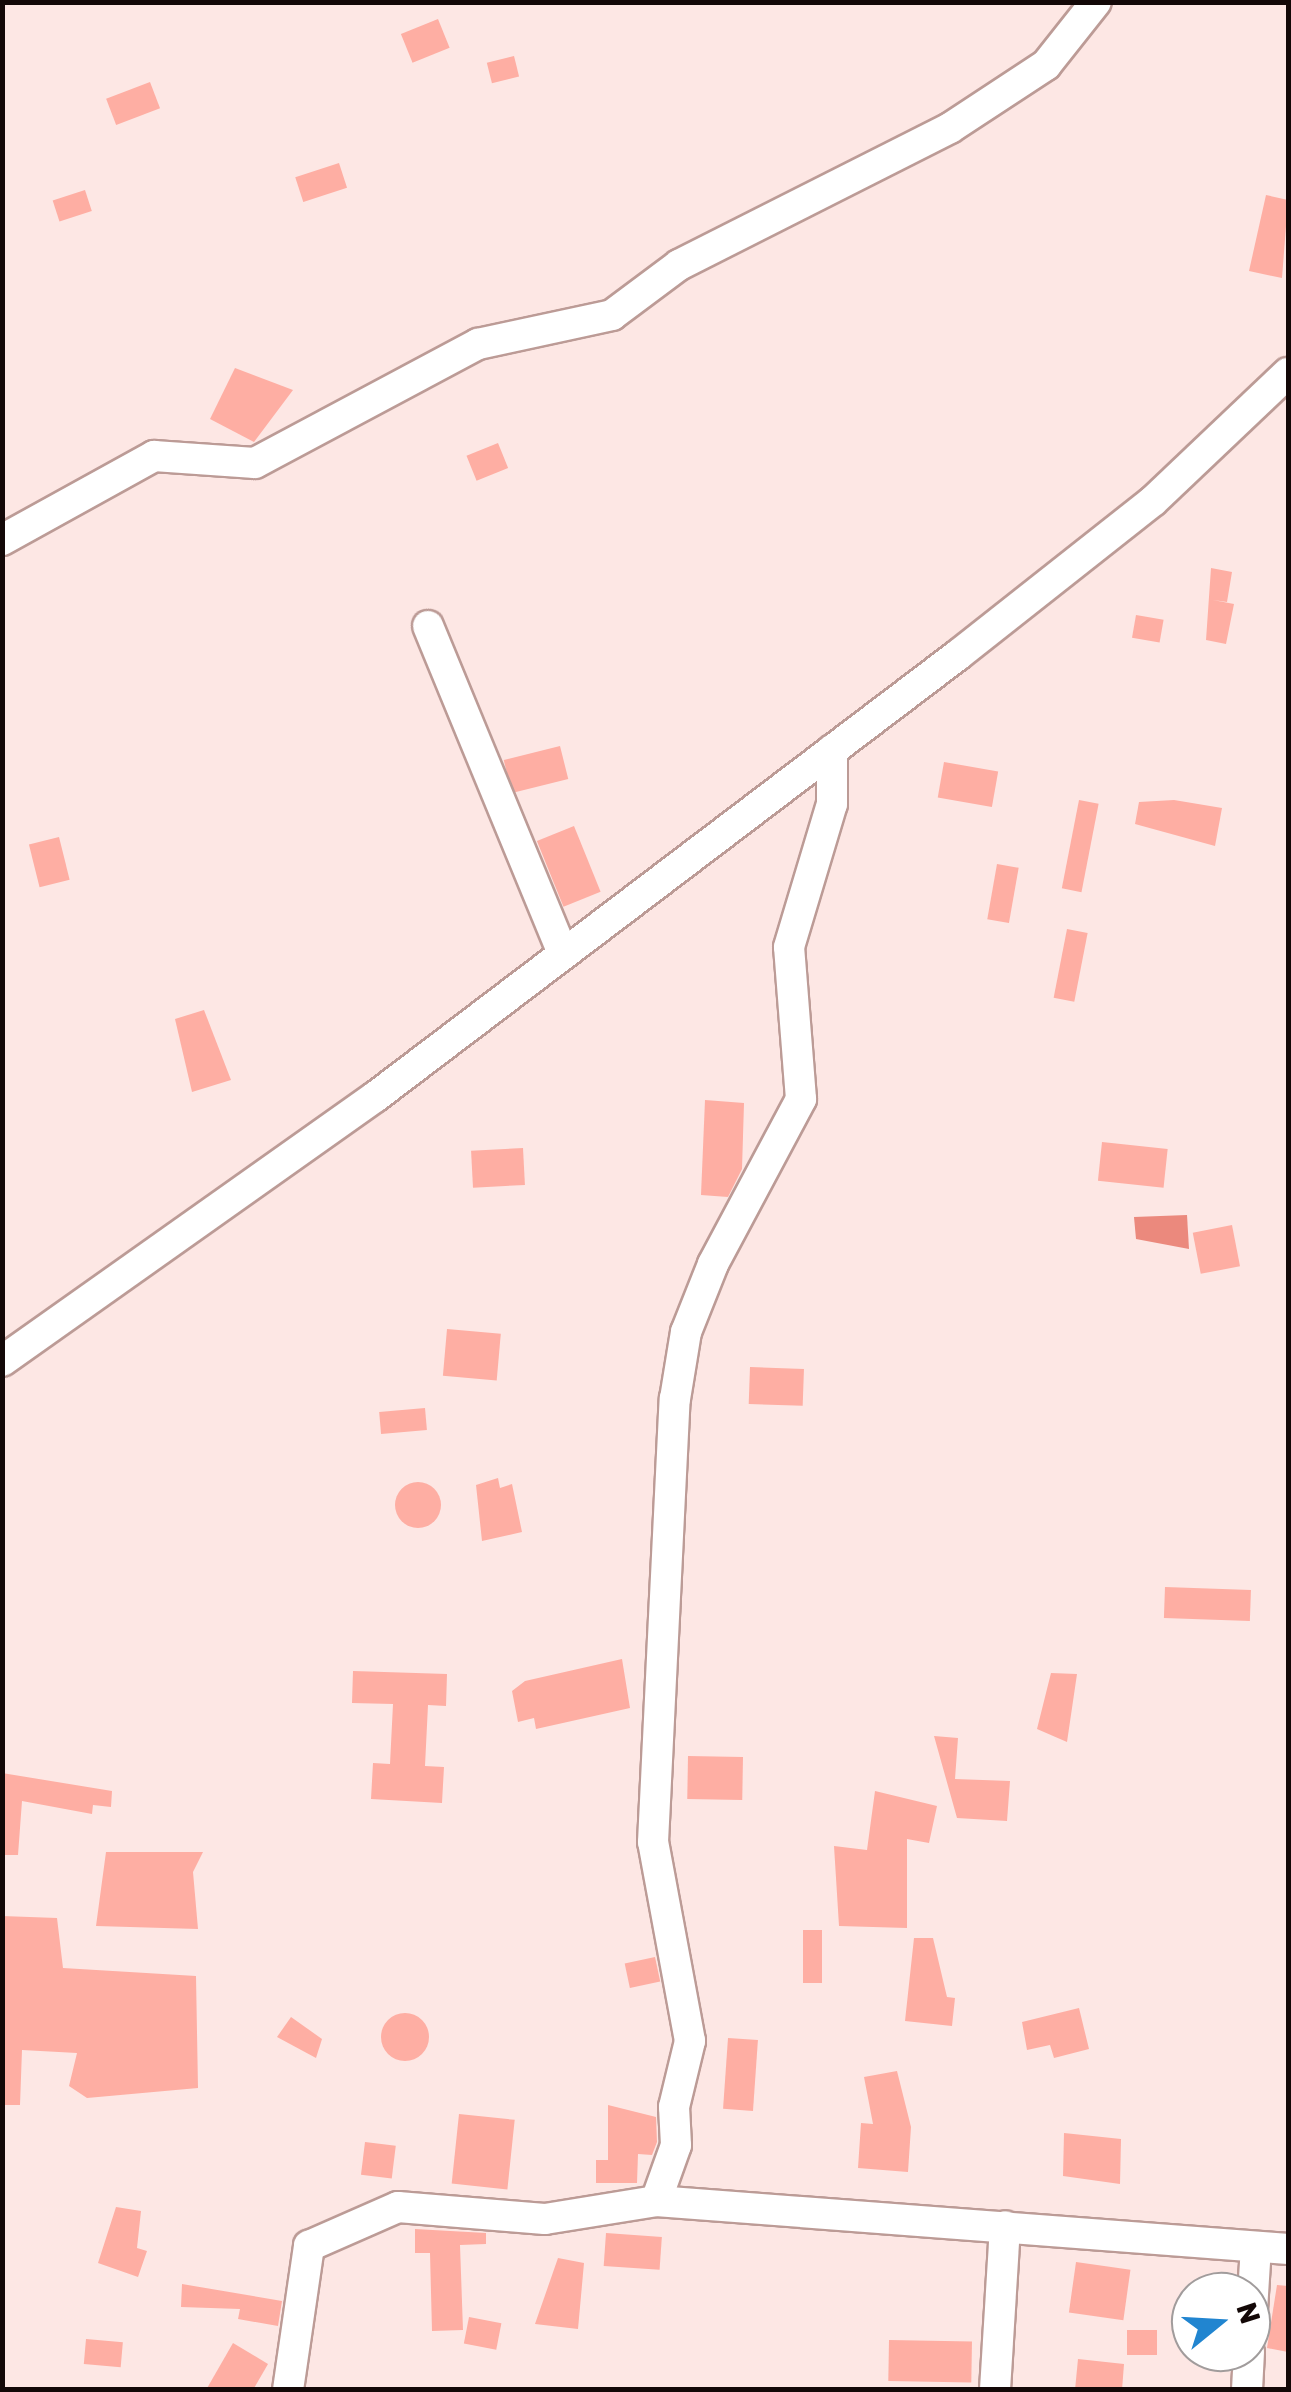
<!DOCTYPE html>
<style>
body{margin:0}
#map{position:relative;width:1291px;height:2392px;overflow:hidden;background:#fde7e4;font-family:Rubik,sans-serif}
div>[style]{position:absolute}
[style*='--x']{left:calc(var(--x)*1px);top:calc(var(--y)*1px);width:calc(var(--w)*1px);rotate:calc(var(--a)*1deg)}
.water>*{inset:0;background:#eb897d}
.building>*{inset:0;background:#feaea3;transform-origin:0 0}
.round{border-radius:50%}
.roads{filter:drop-shadow(2px 0 #bc9b96) drop-shadow(-2px 0 #bc9b96) drop-shadow(0 2px #bc9b96) drop-shadow(0 -2px #bc9b96)}
.street>*{height:30px;margin:-15px;padding:0 15px;transform-origin:15px;border-radius:15px;background:#fff}
span{translate:-50% -50%;white-space:nowrap;text-align:center;line-height:1.15;-webkit-text-stroke:8px #fff;paint-order:stroke}
.frame{position:absolute;inset:0;border:5px solid #130807;pointer-events:none}
.north{position:absolute;left:1171px;top:2272px;width:100px;height:100px;box-sizing:border-box;background:#fff;border:2px solid #a19c9c;border-radius:50%;rotate:72deg;font-size:28px;font-weight:700;line-height:40px;text-align:center;color:#130807}
.north::after{content:'';display:block;margin:auto;width:35px;height:45px;background:#2185d0;clip-path:polygon(50% 0,100% 100%,50% 72%,0 100%)}
</style>
<div id="map">
<div class="water">
<div style="clip-path:polygon(1187px 1215px,1189px 1249px,1136px 1239px,1134px 1217px)"></div>
</div>
<div class="building">
<div style="left:438px;top:19px;width:31px;height:40px;rotate:68deg"></div>
<div style="left:514px;top:56px;width:21px;height:28px;rotate:76deg"></div>
<div style="left:150px;top:82px;width:28px;height:47px;rotate:69deg"></div>
<div style="left:339px;top:163px;width:26px;height:46px;rotate:72deg"></div>
<div style="left:85px;top:190px;width:22px;height:34px;rotate:72deg"></div>
<div style="clip-path:polygon(1266px 195px,1288px 200px,1282px 278px,1249px 271px)"></div>
<div style="clip-path:polygon(235px 368px,293px 390px,254px 442px,210px 419px)"></div>
<div style="left:498px;top:443px;width:27px;height:34px;rotate:68deg"></div>
<div style="clip-path:polygon(1211px 568px,1232px 572px,1227px 602px,1213px 600px,1234px 604px,1226px 644px,1206px 640px)"></div>
<div style="left:1136px;top:615px;width:28px;height:23px;rotate:10deg"></div>
<div style="left:560px;top:746px;width:34px;height:58px;rotate:76deg"></div>
<div style="left:944px;top:762px;width:55px;height:36px;rotate:10deg"></div>
<div style="left:1079px;top:800px;width:20px;height:90px;rotate:11deg"></div>
<div style="clip-path:polygon(1174px 800px,1222px 808px,1215px 846px,1135px 824px,1139px 802px)"></div>
<div style="left:574px;top:826px;width:71px;height:40px;rotate:68deg"></div>
<div style="left:59px;top:837px;width:44px;height:31px;rotate:76deg"></div>
<div style="left:997px;top:864px;width:22px;height:56px;rotate:10deg"></div>
<div style="left:1067px;top:929px;width:21px;height:70px;rotate:11deg"></div>
<div style="clip-path:polygon(204px 1010px,231px 1080px,192px 1092px,175px 1019px)"></div>
<div style="clip-path:polygon(705px 1100px,744px 1103px,742px 1169px,728px 1197px,701px 1195px)"></div>
<div style="left:1102px;top:1142px;width:66px;height:39px;rotate:6deg"></div>
<div style="left:523px;top:1148px;width:37px;height:52px;rotate:87deg"></div>
<div style="left:1232px;top:1225px;width:42px;height:40px;rotate:79deg"></div>
<div style="left:447px;top:1329px;width:54px;height:47px;rotate:5deg"></div>
<div style="left:750px;top:1367px;width:54px;height:37px;rotate:2deg"></div>
<div style="left:425px;top:1408px;width:22px;height:46px;rotate:85deg"></div>
<div style="clip-path:polygon(498px 1478px,500px 1488px,512px 1484px,522px 1532px,482px 1541px,476px 1485px)"></div>
<div class="round" style="left:395px;top:1482px;width:46px;height:46px"></div>
<div style="left:1165px;top:1587px;width:86px;height:31px;rotate:2deg"></div>
<div style="clip-path:polygon(622px 1659px,630px 1708px,536px 1729px,534px 1718px,518px 1722px,512px 1691px,525px 1681px)"></div>
<div style="clip-path:polygon(353px 1671px,447px 1674px,446px 1706px,428px 1705px,425px 1766px,444px 1767px,442px 1803px,371px 1799px,373px 1763px,390px 1764px,393px 1704px,352px 1703px)"></div>
<div style="clip-path:polygon(1051px 1673px,1077px 1674px,1067px 1742px,1037px 1729px)"></div>
<div style="clip-path:polygon(934px 1736px,958px 1738px,955px 1779px,1010px 1781px,1007px 1821px,957px 1818px)"></div>
<div style="left:688px;top:1756px;width:55px;height:43px;rotate:1deg"></div>
<div style="clip-path:polygon(2px 1773px,112px 1791px,111px 1807px,93px 1805px,92px 1814px,22px 1801px,18px 1855px,2px 1855px)"></div>
<div style="clip-path:polygon(875px 1791px,937px 1806px,929px 1843px,907px 1839px,907px 1928px,839px 1926px,834px 1846px,867px 1850px)"></div>
<div style="clip-path:polygon(106px 1852px,203px 1852px,193px 1872px,198px 1929px,96px 1926px)"></div>
<div style="clip-path:polygon(2px 1916px,57px 1918px,63px 1968px,196px 1976px,198px 2088px,87px 2098px,69px 2086px,77px 2053px,22px 2050px,20px 2105px,2px 2105px)"></div>
<div style="left:803px;top:1930px;width:19px;height:53px"></div>
<div style="clip-path:polygon(914px 1938px,933px 1938px,947px 1997px,955px 1998px,952px 2026px,905px 2021px)"></div>
<div style="left:655px;top:1957px;width:25px;height:31px;rotate:78deg"></div>
<div style="clip-path:polygon(1079px 2008px,1089px 2049px,1054px 2058px,1050px 2045px,1027px 2050px,1022px 2022px)"></div>
<div class="round" style="left:381px;top:2013px;width:48px;height:48px"></div>
<div style="clip-path:polygon(291px 2017px,322px 2039px,316px 2058px,277px 2037px)"></div>
<div style="left:728px;top:2038px;width:30px;height:71px;rotate:4deg"></div>
<div style="clip-path:polygon(897px 2071px,911px 2127px,908px 2172px,858px 2168px,861px 2123px,873px 2124px,864px 2077px)"></div>
<div style="clip-path:polygon(608px 2105px,656px 2117px,657px 2142px,652px 2155px,638px 2154px,637px 2183px,596px 2183px,596px 2160px,608px 2160px)"></div>
<div style="left:459px;top:2114px;width:56px;height:70px;rotate:6deg"></div>
<div style="clip-path:polygon(1064px 2133px,1121px 2139px,1120px 2184px,1063px 2176px)"></div>
<div style="left:365px;top:2142px;width:31px;height:33px;rotate:7deg"></div>
<div style="clip-path:polygon(116px 2207px,141px 2211px,137px 2248px,147px 2251px,138px 2277px,98px 2263px)"></div>
<div style="clip-path:polygon(415px 2229px,486px 2233px,486px 2244px,460px 2245px,463px 2330px,432px 2331px,430px 2253px,415px 2253px)"></div>
<div style="left:606px;top:2233px;width:56px;height:33px;rotate:4deg"></div>
<div style="clip-path:polygon(558px 2258px,584px 2263px,578px 2329px,535px 2324px)"></div>
<div style="left:1076px;top:2262px;width:55px;height:51px;rotate:8deg"></div>
<div style="clip-path:polygon(182px 2284px,282px 2301px,278px 2326px,238px 2319px,240px 2309px,181px 2307px)"></div>
<div style="clip-path:polygon(1277px 2285px,1288px 2286px,1288px 2352px,1267px 2348px)"></div>
<div style="left:469px;top:2317px;width:33px;height:27px;rotate:11deg"></div>
<div style="left:1127px;top:2330px;width:30px;height:25px"></div>
<div style="left:86px;top:2339px;width:37px;height:25px;rotate:5deg"></div>
<div style="left:889px;top:2340px;width:83px;height:41px;rotate:1deg"></div>
<div style="clip-path:polygon(233px 2343px,268px 2364px,253px 2390px,206px 2390px)"></div>
<div style="clip-path:polygon(1078px 2359px,1124px 2364px,1122px 2390px,1075px 2390px)"></div>
</div>
<div class="roads">
<div class="street">
<div style="--x:2;--y:540;--w:174;--a:-28.9"></div>
<div style="--x:154;--y:456;--w:101;--a:4"></div>
<div style="--x:255;--y:463;--w:253;--a:-28.1"></div>
<div style="--x:478;--y:344;--w:137;--a:-12.2"></div>
<div style="--x:612;--y:315;--w:84;--a:-36.7"></div>
<div style="--x:679;--y:265;--w:304;--a:-26.8"></div>
<div style="--x:950;--y:128;--w:115;--a:-33.3"></div>
<div style="--x:1046;--y:65;--w:80;--a:-51.6"></div>
<div style="--x:428;--y:626;--w:354;--a:67.6"></div>
<div style="--x:2;--y:1361;--w:457;--a:-35.3"></div>
<div style="--x:375;--y:1097;--w:732;--a:-37.17"></div>
<div style="--x:958;--y:655;--w:248;--a:-38.3"></div>
<div style="--x:1153;--y:501;--w:186;--a:-43.5"></div>
<div style="--x:656;--y:2201;--w:59;--a:-70.3"></div>
<div style="--x:676;--y:2145;--w:38;--a:-93"></div>
<div style="--x:674;--y:2107;--w:68;--a:-76.4"></div>
<div style="--x:690;--y:2041;--w:202;--a:-100.5"></div>
<div style="--x:653;--y:1842;--w:444;--a:-87.2"></div>
<div style="--x:675;--y:1399;--w:68;--a:-80.7"></div>
<div style="--x:686;--y:1332;--w:73;--a:-68.3"></div>
<div style="--x:713;--y:1264;--w:187;--a:-61.9"></div>
<div style="--x:801;--y:1099;--w:152;--a:-94.5"></div>
<div style="--x:789;--y:947;--w:149;--a:-73.3"></div>
<div style="--x:832;--y:804;--w:54;--a:-90"></div>
<div style="--x:1251;--y:2326;--w:79;--a:-86.4"></div>
<div style="--x:288;--y:2390;--w:146;--a:-81.7"></div>
<div style="--x:309;--y:2246;--w:97;--a:-23.7"></div>
<div style="--x:398;--y:2207;--w:147;--a:4.7"></div>
<div style="--x:545;--y:2219;--w:112;--a:-9.2"></div>
<div style="--x:656;--y:2201;--w:634;--a:4.34"></div>
<div style="--x:995;--y:2390;--w:164;--a:-86.5"></div>
<div style="--x:1247;--y:2390;--w:38;--a:-87"></div>
</div>
</div>
<div class="frame"></div>
<div class="north">N</div>
</div>
